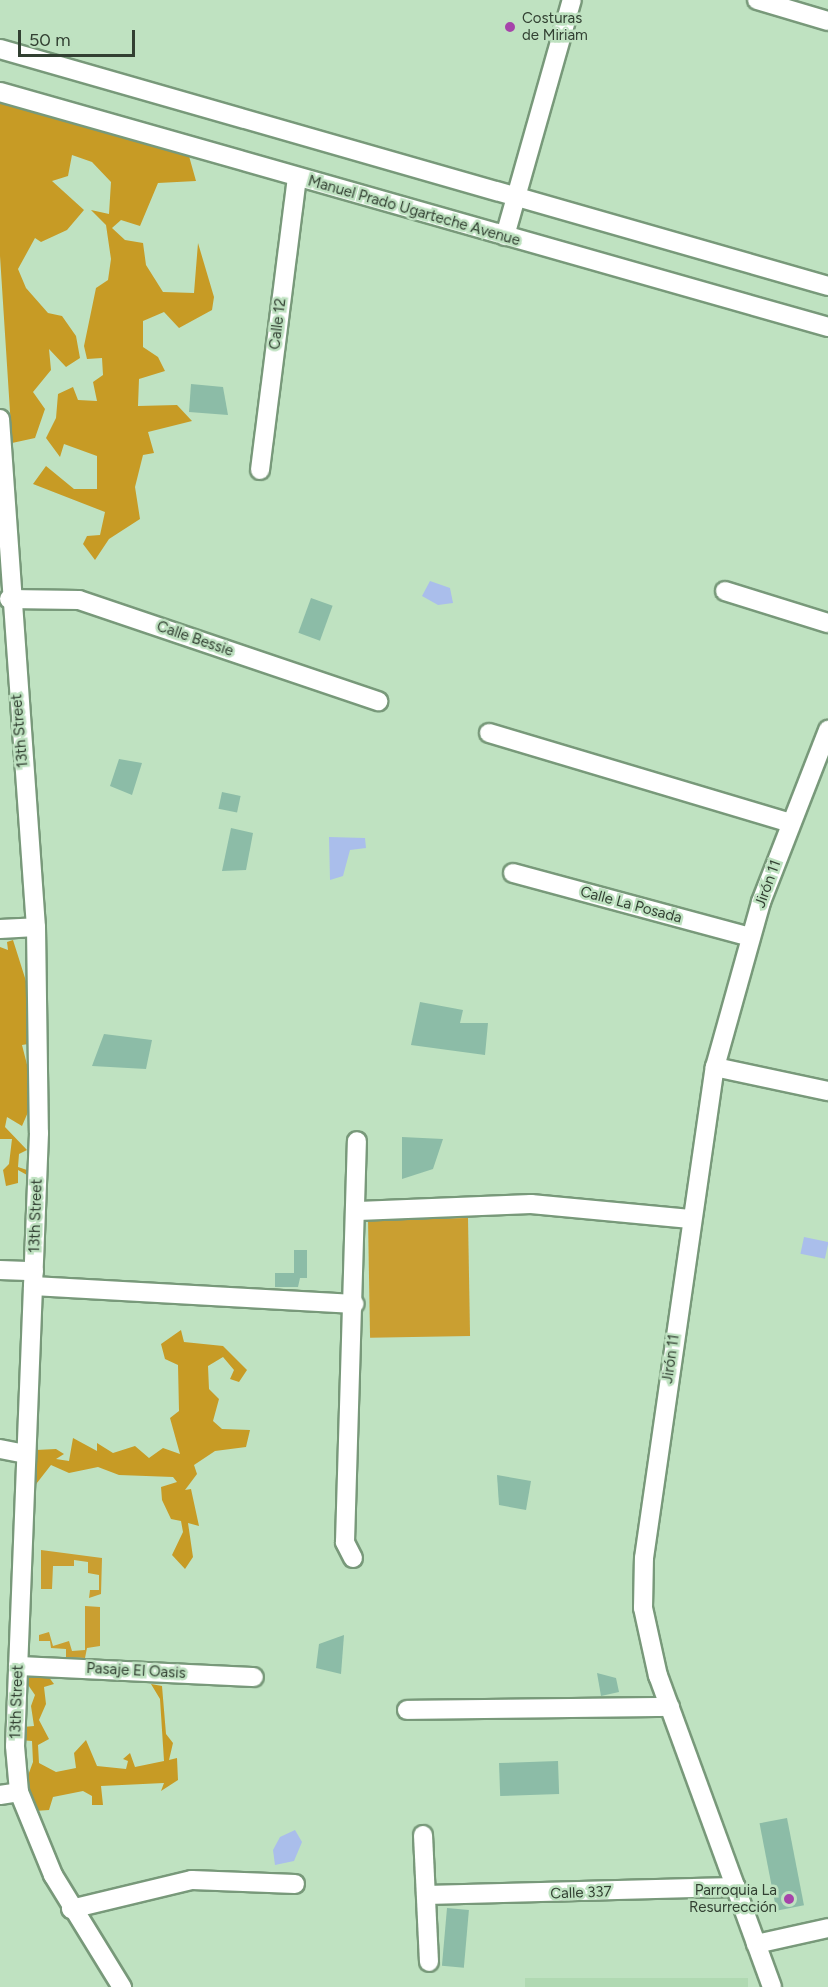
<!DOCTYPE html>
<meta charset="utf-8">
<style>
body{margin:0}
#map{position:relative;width:828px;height:1987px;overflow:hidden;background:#bfe2c1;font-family:Figtree,sans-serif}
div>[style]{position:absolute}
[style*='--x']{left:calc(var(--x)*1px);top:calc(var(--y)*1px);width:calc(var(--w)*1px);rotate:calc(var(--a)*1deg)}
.built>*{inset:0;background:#b0d9b2;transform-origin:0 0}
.green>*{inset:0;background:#ca9f31;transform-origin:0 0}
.forest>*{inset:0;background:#c79b25}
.water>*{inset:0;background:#aabeeb;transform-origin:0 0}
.building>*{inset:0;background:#8cbca7;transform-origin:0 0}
.roads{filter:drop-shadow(2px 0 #78997a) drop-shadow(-2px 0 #78997a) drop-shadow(0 2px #78997a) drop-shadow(0 -2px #78997a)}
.minor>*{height:18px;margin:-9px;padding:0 9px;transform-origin:9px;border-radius:9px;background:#fff}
.dots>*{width:16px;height:16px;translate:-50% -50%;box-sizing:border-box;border:3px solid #bfe2c1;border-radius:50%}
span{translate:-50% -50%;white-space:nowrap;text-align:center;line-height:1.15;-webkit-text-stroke:5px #bfe2c1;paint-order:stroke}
.poi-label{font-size:15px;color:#324032}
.left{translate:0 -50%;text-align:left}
.right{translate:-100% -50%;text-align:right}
.street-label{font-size:15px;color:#324032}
.scale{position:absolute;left:18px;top:30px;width:117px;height:27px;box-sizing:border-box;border:3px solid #324032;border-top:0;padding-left:8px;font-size:18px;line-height:21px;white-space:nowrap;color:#324032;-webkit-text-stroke:4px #bfe2c1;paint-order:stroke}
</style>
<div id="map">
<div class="built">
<div style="left:525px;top:1978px;width:223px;height:9px"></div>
</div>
<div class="green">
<div style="left:468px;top:1218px;width:118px;height:100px;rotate:89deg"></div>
<div style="clip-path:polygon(41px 1550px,102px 1558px,101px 1594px,89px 1598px,90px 1590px,99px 1590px,99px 1575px,88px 1573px,88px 1562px,74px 1560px,74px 1566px,53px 1566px,52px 1589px,41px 1589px)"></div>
<div style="clip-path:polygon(85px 1606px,100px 1607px,100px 1646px,87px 1648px,85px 1658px,66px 1657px,66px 1649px,51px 1648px,50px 1641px,39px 1641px,39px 1635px,49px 1632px,53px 1646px,69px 1641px,72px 1651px,85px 1650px)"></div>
</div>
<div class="forest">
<div style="clip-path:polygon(0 97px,189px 156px,196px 181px,158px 183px,140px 226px,121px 220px,112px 228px,125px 240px,143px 243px,146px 265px,163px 292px,194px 293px,198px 243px,214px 297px,212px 310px,179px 328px,164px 312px,143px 321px,143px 347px,158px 357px,165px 371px,139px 379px,138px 406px,177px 405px,192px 421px,148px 432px,154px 453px,143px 455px,135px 487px,140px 519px,109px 539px,95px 560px,83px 544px,87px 536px,100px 535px,105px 512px,33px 484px,46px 466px,74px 489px,97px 489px,97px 456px,64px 444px,60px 457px,46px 438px,56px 418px,58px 394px,73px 387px,78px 400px,97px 401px,93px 382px,103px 375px,102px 358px,87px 359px,84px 346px,96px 288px,108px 280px,111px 259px,106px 225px,91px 210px,109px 214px,111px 182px,92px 162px,72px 155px,68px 176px,52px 181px,84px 210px,67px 230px,41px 242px,35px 238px,18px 269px,26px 288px,48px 313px,62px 316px,76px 336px,80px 358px,66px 367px,49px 349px,51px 370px,33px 392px,45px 409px,35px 438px,12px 443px,0 256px)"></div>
<div style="clip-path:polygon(13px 940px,32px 1000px,34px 1043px,22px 1045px,35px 1096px,22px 1126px,7px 1117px,5px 1127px,27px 1150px,19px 1154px,18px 1167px,27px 1170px,27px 1175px,18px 1170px,18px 1183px,6px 1186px,3px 1170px,9px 1164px,12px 1139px,0 1139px,0 947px,8px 950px,7px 942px)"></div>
<div style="clip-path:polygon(181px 1330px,184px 1342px,223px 1346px,247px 1370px,239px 1382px,230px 1379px,234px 1370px,223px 1357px,208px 1366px,209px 1389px,219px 1399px,213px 1421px,222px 1429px,250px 1430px,246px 1447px,215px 1451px,194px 1465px,197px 1474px,185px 1490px,191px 1489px,199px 1526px,188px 1523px,193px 1557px,185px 1569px,172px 1555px,183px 1532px,181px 1521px,171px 1519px,162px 1500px,161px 1487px,177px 1482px,173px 1477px,119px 1475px,98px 1467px,69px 1473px,51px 1465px,33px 1488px,36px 1450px,56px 1449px,64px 1454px,56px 1459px,69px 1461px,73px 1438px,97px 1451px,97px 1443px,113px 1453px,135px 1446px,149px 1458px,163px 1448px,180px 1454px,170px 1418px,179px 1411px,178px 1365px,165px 1359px,161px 1344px)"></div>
<div style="clip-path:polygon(29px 1672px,45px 1672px,54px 1684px,44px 1687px,46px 1704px,39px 1720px,49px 1739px,38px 1745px,39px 1763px,56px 1772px,76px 1768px,74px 1753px,86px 1740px,97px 1766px,126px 1769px,128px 1761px,123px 1759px,130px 1753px,135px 1767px,164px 1761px,160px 1699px,151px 1684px,162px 1686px,166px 1734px,173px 1743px,169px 1760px,177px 1758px,178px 1780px,161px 1791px,164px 1783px,101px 1786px,103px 1805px,92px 1805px,92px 1796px,83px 1791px,53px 1797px,49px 1810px,35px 1811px,26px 1781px,33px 1762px,32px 1741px,20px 1740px,23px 1727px,34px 1726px,31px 1706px,35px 1695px,24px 1679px)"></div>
</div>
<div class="water">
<div style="clip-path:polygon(430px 581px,450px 588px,453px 603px,438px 605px,422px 596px)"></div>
<div style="clip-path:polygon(329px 837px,365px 838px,366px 848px,350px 850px,343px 876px,330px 880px)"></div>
<div style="left:804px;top:1237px;width:25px;height:17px;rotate:12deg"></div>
<div style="clip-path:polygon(295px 1830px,302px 1842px,294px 1861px,275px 1865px,273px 1850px,280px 1837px)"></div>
</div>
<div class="building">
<div style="clip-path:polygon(191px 384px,223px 387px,228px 415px,189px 412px)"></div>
<div style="left:311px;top:598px;width:23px;height:37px;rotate:20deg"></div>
<div style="clip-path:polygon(119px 759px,142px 763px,132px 795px,110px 786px)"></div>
<div style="left:222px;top:792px;width:19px;height:17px;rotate:12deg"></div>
<div style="clip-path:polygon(231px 828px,253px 833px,246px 870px,222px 871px)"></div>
<div style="clip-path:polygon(420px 1002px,463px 1010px,460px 1023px,488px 1023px,485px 1055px,411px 1045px)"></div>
<div style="clip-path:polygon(104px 1034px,152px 1040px,146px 1069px,92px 1066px)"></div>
<div style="clip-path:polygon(402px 1137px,443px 1139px,433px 1169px,402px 1179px)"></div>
<div style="clip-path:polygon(294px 1250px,307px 1250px,307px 1278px,300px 1278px,298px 1287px,275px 1287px,275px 1273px,294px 1273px)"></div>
<div style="clip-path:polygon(497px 1475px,531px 1481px,526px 1510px,499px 1505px)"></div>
<div style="clip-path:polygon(344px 1635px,341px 1674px,316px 1668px,319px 1644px)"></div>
<div style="clip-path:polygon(597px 1673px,616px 1678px,619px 1692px,601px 1696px)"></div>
<div style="left:558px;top:1761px;width:33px;height:59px;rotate:88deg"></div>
<div style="left:787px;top:1818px;width:89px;height:28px;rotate:79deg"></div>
<div style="left:447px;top:1908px;width:22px;height:58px;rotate:5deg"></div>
</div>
<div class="roads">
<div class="minor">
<div style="--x:757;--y:0;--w:74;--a:16.5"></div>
<div style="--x:0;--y:49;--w:861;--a:15.97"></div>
<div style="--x:0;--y:92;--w:861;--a:15.84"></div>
<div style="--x:505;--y:236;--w:245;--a:-74.2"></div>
<div style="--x:0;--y:419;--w:509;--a:85.95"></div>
<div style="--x:36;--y:927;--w:206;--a:89.2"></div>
<div style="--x:39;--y:1133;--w:613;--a:92.24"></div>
<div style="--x:15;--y:1746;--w:46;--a:85"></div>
<div style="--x:19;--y:1792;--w:90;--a:67.7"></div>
<div style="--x:53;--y:1875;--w:132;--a:58.4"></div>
<div style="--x:260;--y:470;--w:295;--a:-82.8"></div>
<div style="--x:725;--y:591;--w:108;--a:17.3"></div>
<div style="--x:9;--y:599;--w:70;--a:0.8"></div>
<div style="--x:79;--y:600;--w:316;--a:18.7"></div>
<div style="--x:489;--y:733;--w:315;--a:16.6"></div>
<div style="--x:513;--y:873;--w:245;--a:15.1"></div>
<div style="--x:0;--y:929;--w:36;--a:-3"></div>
<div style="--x:715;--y:1067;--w:116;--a:12"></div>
<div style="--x:358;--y:1211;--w:173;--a:-2.3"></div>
<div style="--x:531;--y:1204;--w:160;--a:5.4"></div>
<div style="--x:0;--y:1270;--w:34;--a:2"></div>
<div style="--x:33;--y:1286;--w:322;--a:3.2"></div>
<div style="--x:0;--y:1449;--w:26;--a:11"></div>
<div style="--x:353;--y:1558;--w:18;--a:-117"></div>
<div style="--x:345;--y:1542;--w:401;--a:-88.3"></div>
<div style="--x:18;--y:1666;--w:236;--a:2.7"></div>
<div style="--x:407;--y:1710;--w:263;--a:-0.7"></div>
<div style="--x:0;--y:1795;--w:19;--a:-9"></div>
<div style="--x:423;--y:1835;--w:127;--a:87.3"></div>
<div style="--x:426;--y:1895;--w:310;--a:-1.5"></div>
<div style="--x:71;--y:1909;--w:124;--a:-13.5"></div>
<div style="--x:192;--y:1880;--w:103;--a:2.2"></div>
<div style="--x:756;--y:1944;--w:74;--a:-12.5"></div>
<div style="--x:772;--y:1987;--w:331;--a:-110.1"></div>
<div style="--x:658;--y:1676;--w:70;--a:-102.4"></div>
<div style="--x:643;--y:1608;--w:50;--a:-88.9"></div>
<div style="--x:644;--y:1558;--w:496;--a:-81.8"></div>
<div style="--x:715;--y:1067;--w:171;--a:-74.4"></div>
<div style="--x:761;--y:902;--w:185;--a:-68.7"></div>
</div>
</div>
<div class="dots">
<div style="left:510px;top:27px;background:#a644aa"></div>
<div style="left:789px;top:1899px;background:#a644aa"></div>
</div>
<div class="poi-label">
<span class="left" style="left:522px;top:27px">Costuras<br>de Miriam</span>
<span class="right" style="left:777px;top:1899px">Parroquia La<br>Resurrección</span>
</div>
<div class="street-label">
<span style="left:414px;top:211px;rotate:16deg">Manuel Prado Ugarteche Avenue</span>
<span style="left:278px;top:324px;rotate:-83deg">Calle 12</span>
<span style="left:195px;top:639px;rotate:19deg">Calle Bessie</span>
<span style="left:20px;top:731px;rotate:-95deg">13th Street</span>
<span style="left:768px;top:884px;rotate:-70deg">Jirón 11</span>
<span style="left:631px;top:905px;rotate:15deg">Calle La Posada</span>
<span style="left:36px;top:1216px;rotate:-88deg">13th Street</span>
<span style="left:671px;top:1359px;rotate:-82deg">Jirón 11</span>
<span style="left:136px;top:1671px;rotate:3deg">Pasaje El Oasis</span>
<span style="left:17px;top:1702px;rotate:-88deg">13th Street</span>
<span style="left:581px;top:1893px;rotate:-2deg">Calle 337</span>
</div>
<div class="scale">50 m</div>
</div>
